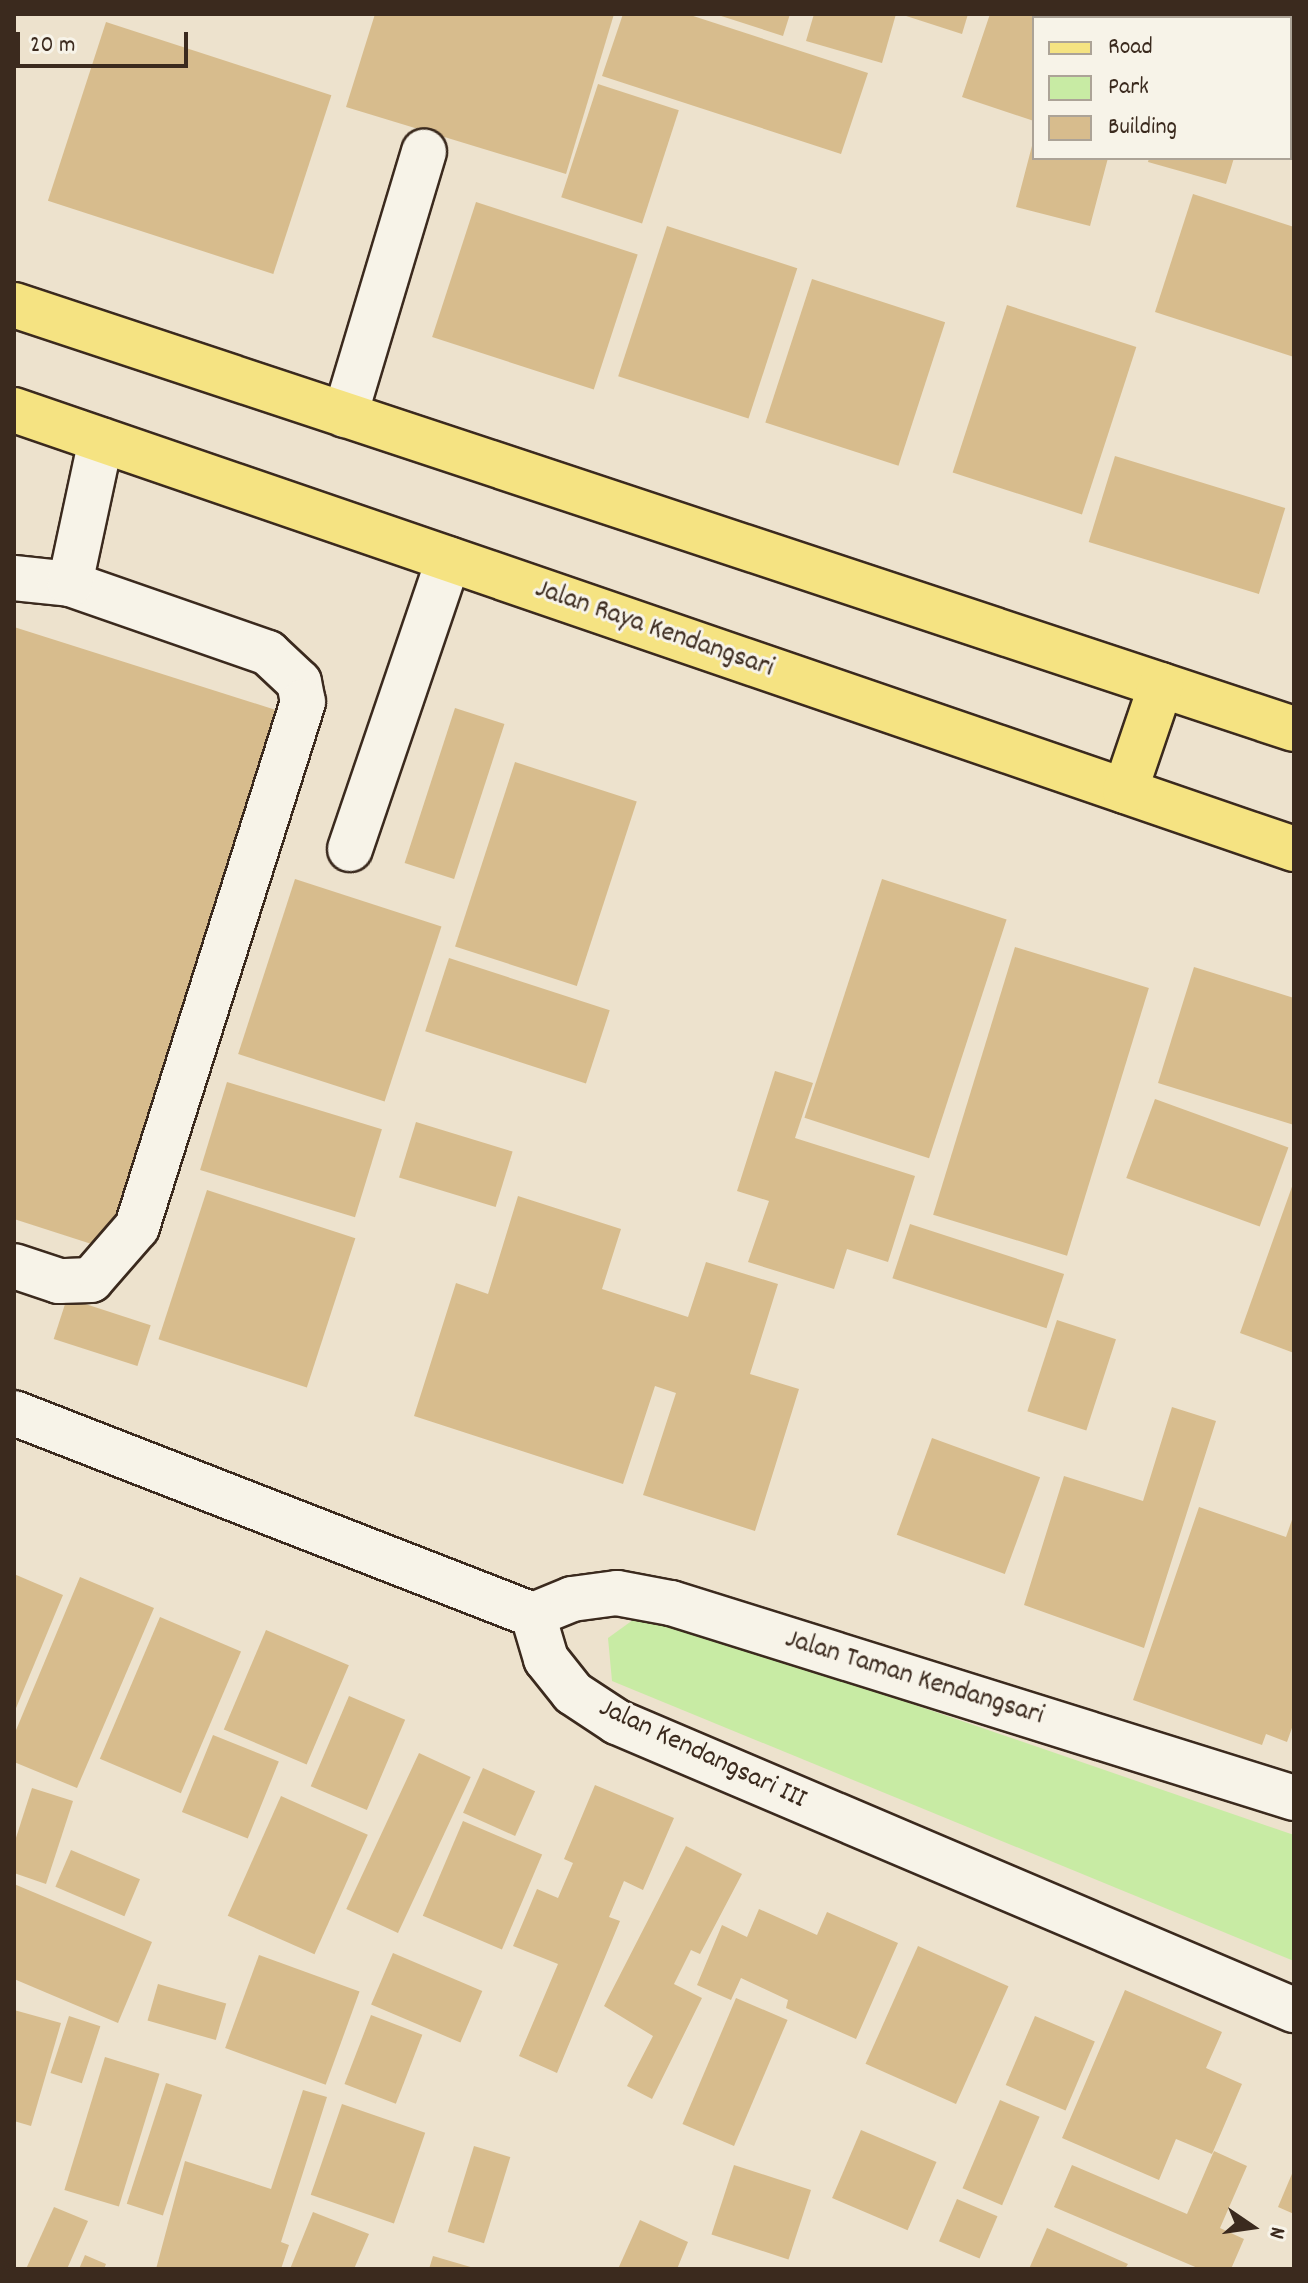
<!DOCTYPE html>
<style>
body{margin:0}
#map{position:relative;width:1308px;height:2283px;overflow:hidden;background:#ede2cd;font-family:Dekko,sans-serif}
div>[style]{position:absolute}
[style*='--x']{left:calc(var(--x)*1px);top:calc(var(--y)*1px);width:calc(var(--w)*1px);rotate:calc(var(--a)*1deg)}
.green>*{inset:0;background:#c8eba4}
.building>*{inset:0;background:#d7bc8d;transform-origin:0 0}
.roads{filter:drop-shadow(2px 0 #3b2a1e) drop-shadow(-2px 0 #3b2a1e) drop-shadow(0 2px #3b2a1e) drop-shadow(0 -2px #3b2a1e)}
.minor>*{height:44px;margin:-22px;padding:0 22px;transform-origin:22px;border-radius:22px;background:#f7f3e8}
.major>*{height:44px;margin:-22px;padding:0 22px;transform-origin:22px;border-radius:22px;background:#f5e382}
span{translate:-50% -50%;white-space:nowrap;text-align:center;line-height:1.15;-webkit-text-stroke:6px #f7f3e8;paint-order:stroke}
.street-label{font-size:28px;color:#3b2a1e}
.frame{position:absolute;inset:0;border:16px solid #3b2a1e;pointer-events:none}
.legend{position:absolute;left:1032px;top:16px;width:260px;height:144px;box-sizing:border-box;background:#f7f3e8;border:2px solid #aca397;margin:0;padding:10px 14px;list-style:none;font-size:24px;color:#3b2a1e}
.legend li{display:flex;align-items:center;gap:16px;height:40px}
.legend b{width:40px;border:2px solid #aca397}
.north{position:absolute;left:1212px;top:2187px;width:80px;height:80px;-webkit-text-stroke:6px #f7f3e8;paint-order:stroke;rotate:103deg;font-size:22px;font-weight:700;line-height:32px;text-align:center;color:#3b2a1e}
.north::after{content:'';display:block;margin:auto;width:28px;height:36px;background:#3b2a1e;clip-path:polygon(50% 0,100% 100%,50% 72%,0 100%)}
.scale{position:absolute;left:16px;top:32px;width:172px;height:36px;box-sizing:border-box;border:4px solid #3b2a1e;border-top:0;padding-left:10px;font-size:24px;line-height:28px;white-space:nowrap;color:#3b2a1e;-webkit-text-stroke:6px #f7f3e8;paint-order:stroke}
</style>
<div id="map">
<div class="green">
<div style="clip-path:polygon(644px 1612px,1294px 1835px,1294px 1961px,612px 1681px,608px 1638px)"></div>
</div>
<div class="building">
<div style="clip-path:polygon(375px 14px,614px 14px,566px 174px,346px 107px)"></div>
<div style="clip-path:polygon(623px 14px,687px 14px,868px 73px,841px 154px,602px 76px)"></div>
<div style="clip-path:polygon(715px 14px,790px 14px,783px 36px)"></div>
<div style="clip-path:polygon(814px 14px,896px 14px,882px 63px,806px 41px)"></div>
<div style="clip-path:polygon(900px 14px,968px 14px,962px 34px)"></div>
<div style="clip-path:polygon(990px 14px,1075px 14px,1034px 18px,1034px 121px,962px 97px)"></div>
<div style="clip-path:polygon(1097px 14px,1173px 14px,1096px 18px)"></div>
<div style="clip-path:polygon(1191px 14px,1227px 14px,1238px 17px,1189px 18px)"></div>
<div style="left:106px;top:22px;width:237px;height:188px;rotate:18deg"></div>
<div style="clip-path:polygon(1293px 63px,1294px 63px,1294px 124px,1290px 123px)"></div>
<div style="left:598px;top:84px;width:85px;height:119px;rotate:18deg"></div>
<div style="clip-path:polygon(1033px 142px,1034px 158px,1108px 158px,1090px 226px,1016px 207px)"></div>
<div style="clip-path:polygon(1149px 158px,1234px 158px,1226px 184px,1148px 162px)"></div>
<div style="clip-path:polygon(1193px 194px,1294px 227px,1294px 357px,1155px 312px)"></div>
<div style="left:476px;top:202px;width:170px;height:142px;rotate:18deg"></div>
<div style="left:667px;top:226px;width:137px;height:158px;rotate:18deg"></div>
<div style="left:812px;top:279px;width:140px;height:151px;rotate:18deg"></div>
<div style="left:1007px;top:305px;width:136px;height:176px;rotate:18deg"></div>
<div style="left:1115px;top:456px;width:178px;height:90px;rotate:17deg"></div>
<div style="clip-path:polygon(14px 627px,279px 711px,107px 1249px,14px 1219px)"></div>
<div style="left:455px;top:708px;width:52px;height:163px;rotate:18deg"></div>
<div style="left:515px;top:762px;width:128px;height:194px;rotate:18deg"></div>
<div style="left:295px;top:879px;width:154px;height:184px;rotate:18deg"></div>
<div style="left:882px;top:879px;width:131px;height:251px;rotate:18deg"></div>
<div style="left:1015px;top:947px;width:140px;height:280px;rotate:17deg"></div>
<div style="left:449px;top:958px;width:169px;height:77px;rotate:18deg"></div>
<div style="clip-path:polygon(1194px 967px,1294px 998px,1294px 1125px,1158px 1083px)"></div>
<div style="clip-path:polygon(775px 1071px,813px 1083px,795px 1138px,915px 1176px,888px 1262px,847px 1249px,834px 1289px,748px 1262px,769px 1201px,737px 1191px)"></div>
<div style="left:227px;top:1082px;width:162px;height:92px;rotate:17deg"></div>
<div style="left:1155px;top:1099px;width:142px;height:84px;rotate:20deg"></div>
<div style="left:416px;top:1122px;width:101px;height:58px;rotate:17deg"></div>
<div style="clip-path:polygon(1294px 1181px,1294px 1353px,1240px 1333px)"></div>
<div style="left:207px;top:1190px;width:156px;height:157px;rotate:18deg"></div>
<div style="clip-path:polygon(518px 1196px,621px 1229px,602px 1289px,688px 1317px,706px 1262px,778px 1284px,750px 1374px,799px 1389px,755px 1531px,643px 1495px,676px 1393px,655px 1386px,623px 1484px,414px 1416px,456px 1283px,488px 1294px)"></div>
<div style="left:910px;top:1224px;width:162px;height:57px;rotate:18deg"></div>
<div style="left:67px;top:1298px;width:88px;height:43px;rotate:18deg"></div>
<div style="left:1057px;top:1320px;width:62px;height:96px;rotate:18deg"></div>
<div style="clip-path:polygon(1172px 1407px,1216px 1421px,1144px 1648px,1024px 1605px,1064px 1476px,1143px 1501px)"></div>
<div style="left:932px;top:1438px;width:115px;height:103px;rotate:20deg"></div>
<div style="clip-path:polygon(1199px 1507px,1286px 1537px,1294px 1514px,1294px 1722px,1287px 1742px,1266px 1734px,1262px 1745px,1133px 1700px)"></div>
<div style="clip-path:polygon(14px 1574px,63px 1595px,14px 1713px)"></div>
<div style="clip-path:polygon(80px 1577px,154px 1608px,77px 1788px,14px 1762px,14px 1735px)"></div>
<div style="left:160px;top:1617px;width:88px;height:154px;rotate:23deg"></div>
<div style="left:266px;top:1630px;width:90px;height:108px;rotate:23deg"></div>
<div style="left:349px;top:1696px;width:61px;height:98px;rotate:23deg"></div>
<div style="left:213px;top:1735px;width:71px;height:83px;rotate:22deg"></div>
<div style="left:419px;top:1753px;width:57px;height:172px;rotate:25deg"></div>
<div style="left:483px;top:1768px;width:57px;height:49px;rotate:24deg"></div>
<div style="clip-path:polygon(595px 1785px,674px 1818px,643px 1890px,624px 1881px,609px 1917px,620px 1921px,557px 2073px,519px 2056px,558px 1964px,513px 1946px,537px 1889px,558px 1898px,573px 1863px,564px 1859px)"></div>
<div style="clip-path:polygon(32px 1788px,73px 1801px,46px 1884px,14px 1873px,14px 1844px)"></div>
<div style="left:281px;top:1796px;width:95px;height:131px;rotate:24deg"></div>
<div style="left:463px;top:1821px;width:86px;height:103px;rotate:23deg"></div>
<div style="clip-path:polygon(686px 1846px,742px 1874px,700px 1954px,691px 1950px,674px 1984px,702px 1998px,652px 2099px,627px 2086px,653px 2036px,604px 2006px)"></div>
<div style="left:71px;top:1850px;width:75px;height:40px;rotate:23deg"></div>
<div style="clip-path:polygon(14px 1884px,152px 1942px,118px 2023px,14px 1979px)"></div>
<div style="clip-path:polygon(759px 1909px,817px 1935px,827px 1912px,898px 1943px,856px 2039px,786px 2008px,788px 2000px,741px 1978px,731px 2000px,697px 1985px,722px 1925px,747px 1937px)"></div>
<div style="left:918px;top:1946px;width:99px;height:129px;rotate:24deg"></div>
<div style="left:393px;top:1953px;width:97px;height:56px;rotate:23deg"></div>
<div style="left:259px;top:1955px;width:107px;height:99px;rotate:20deg"></div>
<div style="left:158px;top:1984px;width:71px;height:38px;rotate:16deg"></div>
<div style="clip-path:polygon(1125px 1990px,1222px 2032px,1206px 2068px,1242px 2084px,1212px 2154px,1176px 2139px,1159px 2180px,1062px 2138px)"></div>
<div style="left:736px;top:1998px;width:56px;height:137px;rotate:23deg"></div>
<div style="clip-path:polygon(14px 2010px,61px 2023px,31px 2126px,14px 2121px)"></div>
<div style="left:371px;top:2015px;width:55px;height:74px;rotate:21deg"></div>
<div style="left:69px;top:2016px;width:33px;height:60px;rotate:18deg"></div>
<div style="left:1035px;top:2016px;width:65px;height:75px;rotate:23deg"></div>
<div style="left:105px;top:2057px;width:57px;height:139px;rotate:17deg"></div>
<div style="left:166px;top:2083px;width:38px;height:127px;rotate:18deg"></div>
<div style="clip-path:polygon(303px 2090px,327px 2097px,281px 2242px,289px 2245px,281px 2269px,156px 2269px,185px 2161px,271px 2189px)"></div>
<div style="left:1000px;top:2100px;width:43px;height:96px;rotate:23deg"></div>
<div style="left:342px;top:2104px;width:88px;height:96px;rotate:19deg"></div>
<div style="left:861px;top:2130px;width:82px;height:74px;rotate:23deg"></div>
<div style="left:474px;top:2146px;width:38px;height:90px;rotate:17deg"></div>
<div style="clip-path:polygon(1214px 2151px,1247px 2166px,1220px 2228px,1244px 2239px,1231px 2269px,1200px 2269px,1054px 2207px,1072px 2165px,1187px 2214px)"></div>
<div style="left:734px;top:2165px;width:81px;height:73px;rotate:18deg"></div>
<div style="clip-path:polygon(1294px 2169px,1294px 2214px,1278px 2207px)"></div>
<div style="left:957px;top:2199px;width:44px;height:46px;rotate:23deg"></div>
<div style="clip-path:polygon(54px 2207px,88px 2221px,67px 2269px,26px 2269px)"></div>
<div style="clip-path:polygon(313px 2212px,369px 2234px,354px 2269px,290px 2269px)"></div>
<div style="clip-path:polygon(640px 2220px,688px 2242px,677px 2269px,618px 2269px)"></div>
<div style="clip-path:polygon(1047px 2228px,1128px 2264px,1125px 2269px,1029px 2269px)"></div>
<div style="clip-path:polygon(85px 2255px,106px 2264px,104px 2269px,79px 2269px)"></div>
<div style="clip-path:polygon(433px 2256px,474px 2268px,474px 2269px,429px 2269px)"></div>
</div>
<div class="roads">
<div class="minor">
<div style="--x:345;--y:415;--w:275;--a:-73.3"></div>
<div style="--x:14;--y:578;--w:56;--a:6.1"></div>
<div style="--x:70;--y:584;--w:210;--a:19.2"></div>
<div style="--x:268;--y:653;--w:42;--a:43.1"></div>
<div style="--x:299;--y:682;--w:20;--a:79"></div>
<div style="--x:303;--y:702;--w:551;--a:107.55"></div>
<div style="--x:137;--y:1227;--w:70;--a:131"></div>
<div style="--x:91;--y:1280;--w:32;--a:178"></div>
<div style="--x:59;--y:1281;--w:47;--a:-161.6"></div>
<div style="--x:70;--y:584;--w:147;--a:-77.9"></div>
<div style="--x:350;--y:849;--w:306;--a:-71.2"></div>
<div style="--x:14;--y:1413;--w:557;--a:21.27"></div>
<div style="--x:533;--y:1615;--w:46;--a:73.5"></div>
<div style="--x:546;--y:1659;--w:43;--a:51.5"></div>
<div style="--x:573;--y:1693;--w:53;--a:33.4"></div>
<div style="--x:617;--y:1722;--w:736;--a:23.05"></div>
<div style="--x:533;--y:1615;--w:42;--a:-22.3"></div>
<div style="--x:572;--y:1599;--w:45;--a:-7.6"></div>
<div style="--x:617;--y:1593;--w:55;--a:10.5"></div>
<div style="--x:671;--y:1603;--w:653;--a:17.38"></div>
</div>
<div class="major">
<div style="--x:14;--y:305;--w:1348;--a:18.33"></div>
<div style="--x:14;--y:410;--w:1353;--a:18.93"></div>
<div style="--x:1125;--y:791;--w:112;--a:-71.2"></div>
</div>
</div>
<div class="street-label">
<span style="left:654px;top:630px;rotate:19deg">Jalan Raya Kendangsari</span>
<span style="left:914px;top:1679px;rotate:17deg">Jalan Taman Kendangsari</span>
<span style="left:702px;top:1755px;rotate:25deg">Jalan Kendangsari III</span>
</div>
<div class="frame"></div>
<ul class="legend">
<li><b style="height:10px;background:#f5e382"></b>Road</li>
<li><b style="height:22px;background:#c8eba4"></b>Park</li>
<li><b style="height:22px;background:#d7bc8d"></b>Building</li>
</ul>
<div class="north">N</div>
<div class="scale">20 m</div>
</div>
